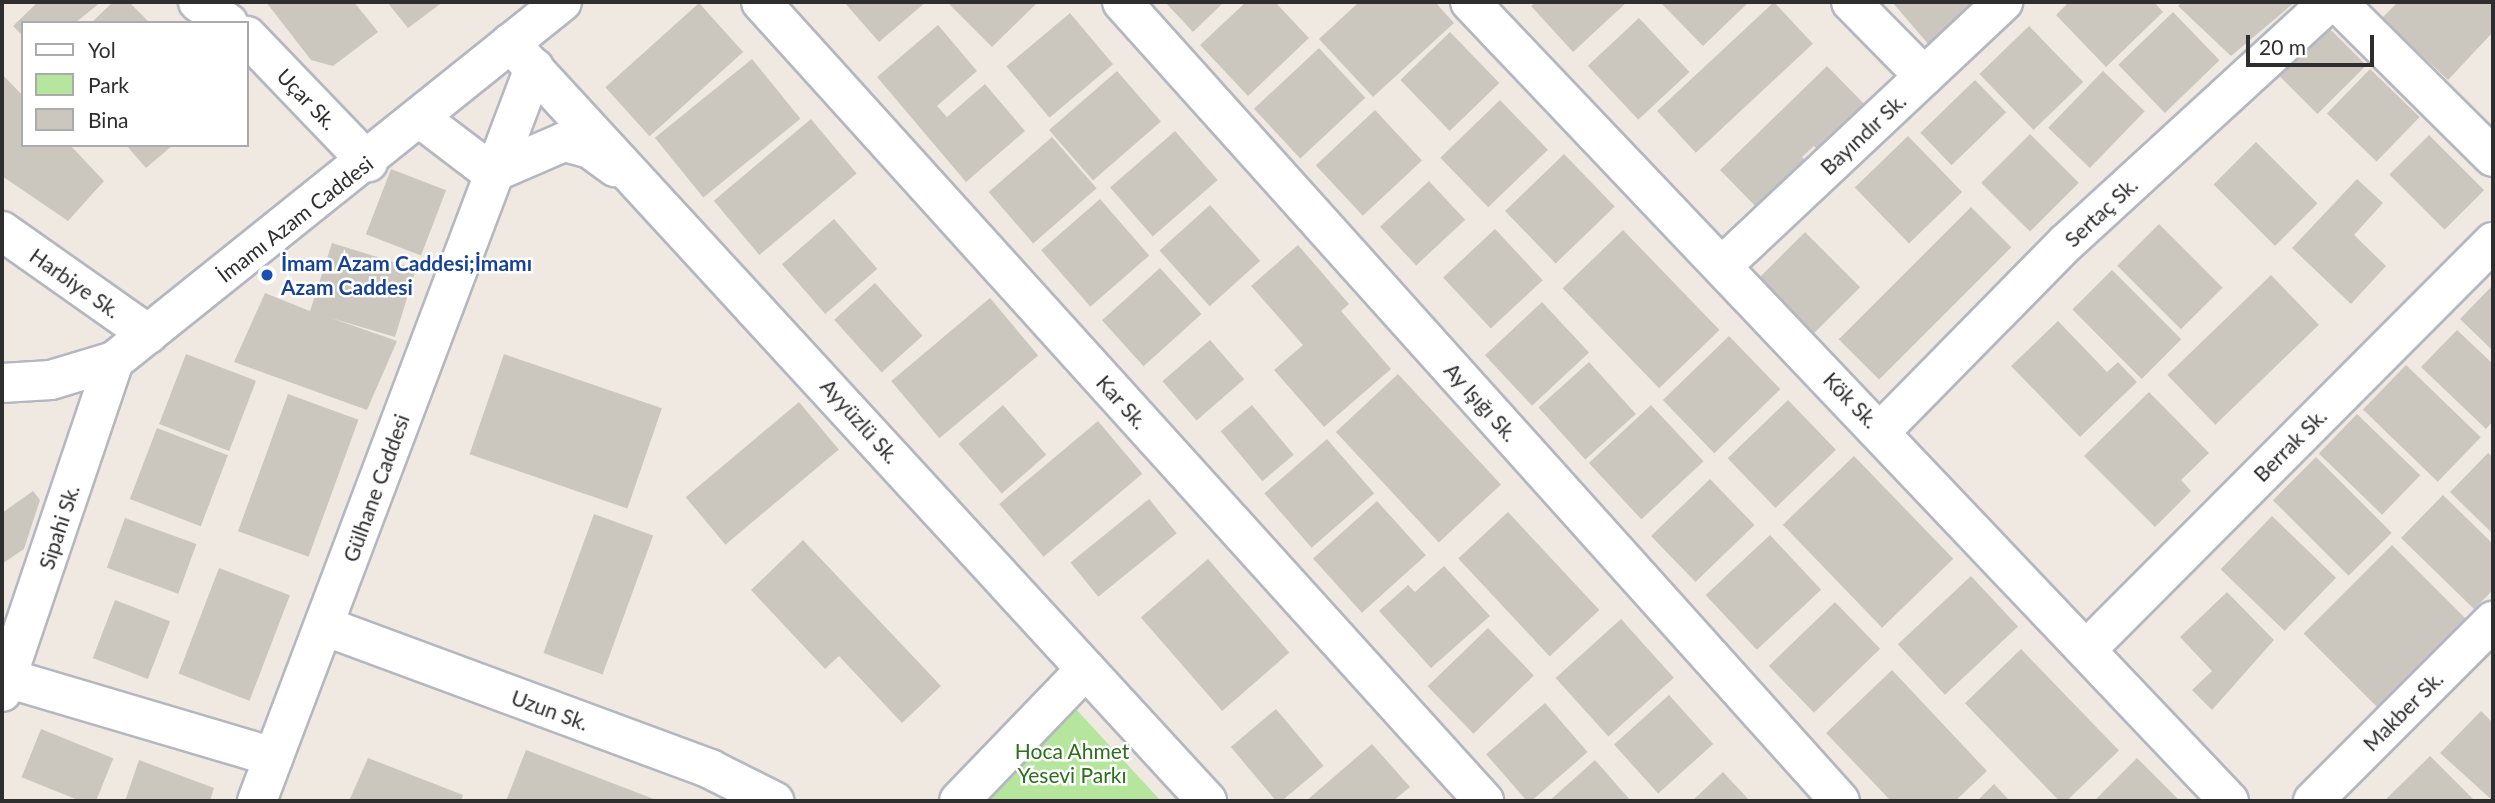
<!DOCTYPE html>
<meta charset="utf-8">
<style>
body{margin:0}
#map{position:relative;width:2495px;height:803px;overflow:hidden;background:#efe9e1;font-family:Lato,sans-serif}
div>[style]{position:absolute}
[style*='--x']{left:calc(var(--x)*1px);top:calc(var(--y)*1px);width:calc(var(--w)*1px);rotate:calc(var(--a)*1deg)}
.green>*{inset:0;background:#b6e59e}
.building>*{inset:0;background:#cbc7bf;transform-origin:0 0}
.roads{filter:drop-shadow(2px 0 #b4b7c1) drop-shadow(-2px 0 #b4b7c1) drop-shadow(0 2px #b4b7c1) drop-shadow(0 -2px #b4b7c1)}
.minor>*{height:38px;margin:-19px;padding:0 19px;transform-origin:19px;border-radius:19px;background:#fff}
.tertiary>*{height:38px;margin:-19px;padding:0 19px;transform-origin:19px;border-radius:19px;background:#fff}
.dots>*{width:19px;height:19px;translate:-50% -50%;box-sizing:border-box;border:4px solid #fff;border-radius:50%}
span{translate:-50% -50%;white-space:nowrap;text-align:center;line-height:1.15;-webkit-text-stroke:5px #fff;paint-order:stroke}
.street-label{font-size:21px;color:#2e2e2e}
.transit-label{font-size:21px;color:#164399;font-weight:700}
.left{translate:0 -50%;text-align:left}
.park-label{font-size:21px;color:#2c6e1b}
.frame{position:absolute;inset:0;border:4px solid #2e2e2e;pointer-events:none}
.legend{position:absolute;left:21px;top:21px;width:228px;height:126px;box-sizing:border-box;background:#fff;border:2px solid #ababab;margin:0;padding:9px 12px;list-style:none;font-size:21px;color:#2e2e2e}
.legend li{display:flex;align-items:center;gap:14px;height:35px}
.legend b{width:35px;border:2px solid #ababab}
.scale{position:absolute;left:2246px;top:35px;width:128px;height:32px;box-sizing:border-box;border:4px solid #2e2e2e;border-top:0;padding-left:9px;font-size:21px;line-height:24px;white-space:nowrap;color:#2e2e2e;-webkit-text-stroke:5px #fff;paint-order:stroke}
</style>
<div id="map">
<div class="green">
<div style="clip-path:polygon(1073px 706px,1161px 801px,980px 801px)"></div>
</div>
<div class="building">
<div style="clip-path:polygon(38px 2px,101px 2px,75px 23px,23px 23px,23px 36px,13px 26px)"></div>
<div style="clip-path:polygon(113px 2px,129px 2px,150px 23px,91px 23px)"></div>
<div style="clip-path:polygon(266px 2px,354px 2px,378px 32px,333px 66px,311px 60px)"></div>
<div style="clip-path:polygon(387px 2px,443px 2px,408px 28px)"></div>
<div style="clip-path:polygon(844px 2px,926px 2px,879px 42px)"></div>
<div style="clip-path:polygon(947px 2px,1038px 2px,992px 47px)"></div>
<div style="clip-path:polygon(1165px 2px,1224px 2px,1193px 32px)"></div>
<div style="clip-path:polygon(1246px 2px,1275px 2px,1309px 38px,1248px 96px,1200px 45px)"></div>
<div style="clip-path:polygon(1359px 2px,1435px 2px,1454px 23px,1373px 97px,1319px 39px)"></div>
<div style="clip-path:polygon(1536px 2px,1627px 2px,1573px 52px,1531px 6px)"></div>
<div style="clip-path:polygon(1660px 2px,1749px 2px,1703px 46px)"></div>
<div style="left:1774px;top:2px;width:57px;height:160px;rotate:47deg"></div>
<div style="clip-path:polygon(1892px 2px,1977px 2px,1930px 46px)"></div>
<div style="clip-path:polygon(2069px 2px,2154px 2px,2163px 12px,2106px 67px,2056px 15px)"></div>
<div style="clip-path:polygon(2182px 2px,2295px 2px,2231px 56px,2178px 6px)"></div>
<div style="clip-path:polygon(2398px 2px,2493px 2px,2493px 32px,2448px 80px,2382px 18px)"></div>
<div style="left:699px;top:3px;width:66px;height:126px;rotate:48deg"></div>
<div style="left:2173px;top:12px;width:67px;height:76px;rotate:46deg"></div>
<div style="left:1070px;top:13px;width:67px;height:83px;rotate:50deg"></div>
<div style="left:1639px;top:18px;width:74px;height:70px;rotate:47deg"></div>
<div style="clip-path:polygon(938px 25px,977px 71px,937px 106px,947px 117px,985px 84px,1025px 131px,966px 182px,877px 77px)"></div>
<div style="left:2326px;top:25px;width:57px;height:69px;rotate:45deg"></div>
<div style="left:2029px;top:26px;width:78px;height:69px;rotate:46deg"></div>
<div style="left:1450px;top:32px;width:71px;height:69px;rotate:46deg"></div>
<div style="left:1319px;top:48px;width:68px;height:89px;rotate:47deg"></div>
<div style="left:752px;top:59px;width:77px;height:125px;rotate:51deg"></div>
<div style="clip-path:polygon(1827px 66px,1869px 109px,1822px 154px,1814px 146px,1802px 157px,1809px 164px,1760px 211px,1720px 170px)"></div>
<div style="left:2370px;top:69px;width:69px;height:62px;rotate:44deg"></div>
<div style="left:1117px;top:71px;width:67px;height:90px;rotate:49deg"></div>
<div style="left:2103px;top:71px;width:58px;height:79px;rotate:44deg"></div>
<div style="clip-path:polygon(2px 74px,23px 96px,23px 145px,70px 145px,104px 181px,68px 221px,2px 176px)"></div>
<div style="left:1975px;top:80px;width:45px;height:76px;rotate:46deg"></div>
<div style="left:1500px;top:100px;width:69px;height:83px;rotate:46deg"></div>
<div style="left:1375px;top:110px;width:69px;height:81px;rotate:47deg"></div>
<div style="left:811px;top:119px;width:71px;height:127px;rotate:50deg"></div>
<div style="left:1175px;top:131px;width:65px;height:86px;rotate:49deg"></div>
<div style="left:2030px;top:134px;width:69px;height:69px;rotate:45deg"></div>
<div style="left:2429px;top:135px;width:78px;height:56px;rotate:45deg"></div>
<div style="left:1908px;top:136px;width:78px;height:74px;rotate:46deg"></div>
<div style="left:1052px;top:137px;width:68px;height:84px;rotate:49deg"></div>
<div style="left:2256px;top:142px;width:87px;height:60px;rotate:45deg"></div>
<div style="clip-path:polygon(126px 145px,173px 145px,146px 168px)"></div>
<div style="left:1564px;top:154px;width:73px;height:82px;rotate:46deg"></div>
<div style="left:391px;top:169px;width:59px;height:70px;rotate:21deg"></div>
<div style="clip-path:polygon(2357px 179px,2383px 203px,2354px 235px,2386px 266px,2351px 304px,2292px 248px)"></div>
<div style="left:1429px;top:181px;width:53px;height:67px;rotate:47deg"></div>
<div style="left:1100px;top:199px;width:75px;height:78px;rotate:49deg"></div>
<div style="left:1210px;top:205px;width:75px;height:68px;rotate:48deg"></div>
<div style="left:1971px;top:207px;width:57px;height:187px;rotate:45deg"></div>
<div style="left:834px;top:219px;width:66px;height:69px;rotate:49deg"></div>
<div style="left:2159px;top:224px;width:90px;height:59px;rotate:45deg"></div>
<div style="left:1495px;top:229px;width:70px;height:71px;rotate:47deg"></div>
<div style="left:1623px;top:230px;width:139px;height:84px;rotate:46deg"></div>
<div style="left:1805px;top:232px;width:78px;height:65px;rotate:45deg"></div>
<div style="clip-path:polygon(332px 243px,416px 269px,395px 337px,331px 318px,397px 341px,367px 410px,234px 362px,265px 293px,310px 311px)"></div>
<div style="clip-path:polygon(1298px 245px,1349px 304px,1341px 311px,1391px 369px,1324px 427px,1274px 370px,1303px 345px,1251px 286px)"></div>
<div style="left:1160px;top:268px;width:62px;height:78px;rotate:48deg"></div>
<div style="left:2112px;top:270px;width:98px;height:56px;rotate:45deg"></div>
<div style="left:2271px;top:275px;width:69px;height:144px;rotate:46deg"></div>
<div style="left:875px;top:283px;width:71px;height:55px;rotate:48deg"></div>
<div style="clip-path:polygon(2493px 285px,2493px 351px,2460px 319px)"></div>
<div style="left:990px;top:298px;width:75px;height:129px;rotate:50deg"></div>
<div style="left:1542px;top:302px;width:69px;height:78px;rotate:47deg"></div>
<div style="clip-path:polygon(2058px 321px,2107px 372px,2118px 362px,2137px 382px,2080px 437px,2011px 366px)"></div>
<div style="clip-path:polygon(2457px 330px,2493px 364px,2493px 421px,2486px 429px,2421px 367px)"></div>
<div style="left:1729px;top:336px;width:74px;height:92px;rotate:46deg"></div>
<div style="left:1210px;top:340px;width:52px;height:63px;rotate:49deg"></div>
<div style="left:186px;top:354px;width:75px;height:75px;rotate:21deg"></div>
<div style="left:504px;top:354px;width:167px;height:106px;rotate:19deg"></div>
<div style="left:1589px;top:362px;width:70px;height:68px;rotate:48deg"></div>
<div style="left:2406px;top:365px;width:104px;height:62px;rotate:44deg"></div>
<div style="left:1398px;top:374px;width:151px;height:85px;rotate:47deg"></div>
<div style="clip-path:polygon(2149px 392px,2209px 453px,2181px 480px,2191px 491px,2155px 527px,2084px 456px)"></div>
<div style="left:288px;top:394px;width:75px;height:146px;rotate:20deg"></div>
<div style="left:1788px;top:400px;width:69px;height:84px;rotate:46deg"></div>
<div style="left:799px;top:402px;width:62px;height:148px;rotate:50deg"></div>
<div style="left:1003px;top:405px;width:66px;height:59px;rotate:49deg"></div>
<div style="left:1252px;top:405px;width:65px;height:41px;rotate:50deg"></div>
<div style="left:1651px;top:405px;width:77px;height:85px;rotate:47deg"></div>
<div style="left:2357px;top:414px;width:88px;height:55px;rotate:44deg"></div>
<div style="left:1098px;top:421px;width:69px;height:129px;rotate:50deg"></div>
<div style="left:157px;top:428px;width:76px;height:76px;rotate:21deg"></div>
<div style="left:1327px;top:439px;width:72px;height:83px;rotate:49deg"></div>
<div style="clip-path:polygon(2488px 453px,2493px 457px,2493px 534px,2450px 492px)"></div>
<div style="left:1854px;top:456px;width:143px;height:99px;rotate:46deg"></div>
<div style="left:2316px;top:457px;width:107px;height:61px;rotate:45deg"></div>
<div style="left:1710px;top:479px;width:64px;height:82px;rotate:46deg"></div>
<div style="clip-path:polygon(33px 491px,40px 500px,24px 549px,2px 564px,2px 513px)"></div>
<div style="clip-path:polygon(2443px 495px,2493px 544px,2493px 590px,2474px 609px,2401px 538px)"></div>
<div style="left:1149px;top:499px;width:44px;height:101px;rotate:51deg"></div>
<div style="left:1377px;top:501px;width:73px;height:86px;rotate:48deg"></div>
<div style="left:1508px;top:512px;width:134px;height:68px;rotate:47deg"></div>
<div style="left:594px;top:514px;width:63px;height:148px;rotate:20deg"></div>
<div style="left:2272px;top:516px;width:89px;height:74px;rotate:44deg"></div>
<div style="left:125px;top:518px;width:76px;height:53px;rotate:20deg"></div>
<div style="left:1770px;top:535px;width:75px;height:88px;rotate:47deg"></div>
<div style="clip-path:polygon(803px 540px,941px 686px,902px 723px,839px 656px,825px 669px,751px 590px)"></div>
<div style="left:2392px;top:545px;width:105px;height:125px;rotate:45deg"></div>
<div style="left:1208px;top:559px;width:124px;height:89px;rotate:49deg"></div>
<div style="clip-path:polygon(1444px 566px,1490px 616px,1431px 668px,1379px 611px,1408px 585px,1415px 592px)"></div>
<div style="left:219px;top:568px;width:76px;height:113px;rotate:21deg"></div>
<div style="left:1971px;top:576px;width:69px;height:100px;rotate:47deg"></div>
<div style="clip-path:polygon(2227px 592px,2274px 640px,2212px 710px,2192px 690px,2212px 671px,2180px 637px)"></div>
<div style="left:115px;top:600px;width:59px;height:62px;rotate:21deg"></div>
<div style="left:1835px;top:602px;width:65px;height:92px;rotate:46deg"></div>
<div style="left:1621px;top:619px;width:79px;height:88px;rotate:48deg"></div>
<div style="left:1488px;top:628px;width:66px;height:84px;rotate:46deg"></div>
<div style="left:2021px;top:649px;width:141px;height:78px;rotate:46deg"></div>
<div style="clip-path:polygon(1892px 670px,1987px 771px,1955px 801px,1891px 801px,1826px 733px)"></div>
<div style="left:1669px;top:695px;width:66px;height:74px;rotate:48deg"></div>
<div style="left:1545px;top:703px;width:65px;height:78px;rotate:49deg"></div>
<div style="left:1276px;top:709px;width:74px;height:59px;rotate:50deg"></div>
<div style="clip-path:polygon(2481px 711px,2493px 723px,2493px 801px,2440px 753px)"></div>
<div style="left:41px;top:729px;width:78px;height:52px;rotate:22deg"></div>
<div style="clip-path:polygon(1372px 744px,1410px 787px,1393px 801px,1306px 801px)"></div>
<div style="clip-path:polygon(526px 750px,659px 801px,506px 801px)"></div>
<div style="clip-path:polygon(2430px 756px,2475px 801px,2384px 801px)"></div>
<div style="clip-path:polygon(368px 758px,463px 795px,461px 801px,349px 801px)"></div>
<div style="clip-path:polygon(2137px 758px,2180px 801px,2094px 801px)"></div>
<div style="clip-path:polygon(139px 760px,214px 788px,210px 801px,125px 801px)"></div>
<div style="clip-path:polygon(1595px 760px,1631px 801px,1549px 801px)"></div>
<div style="clip-path:polygon(1723px 772px,1750px 801px,1692px 801px)"></div>
<div style="clip-path:polygon(1994px 784px,2010px 801px,1977px 801px)"></div>
</div>
<div class="roads">
<div class="minor">
<div style="--x:198;--y:2;--w:37;--a:35"></div>
<div style="--x:761;--y:2;--w:1078;--a:47.86"></div>
<div style="--x:1122;--y:2;--w:1074;--a:48.06"></div>
<div style="--x:1470;--y:2;--w:1102;--a:46.47"></div>
<div style="--x:1851;--y:2;--w:104;--a:45.4"></div>
<div style="--x:2337;--y:2;--w:220;--a:44.8"></div>
<div style="--x:247;--y:36;--w:175;--a:46.2"></div>
<div style="--x:510;--y:43;--w:1030;--a:47.4"></div>
<div style="--x:421;--y:119;--w:89;--a:37.3"></div>
<div style="--x:492;--y:173;--w:78;--a:-23.3"></div>
<div style="--x:564;--y:142;--w:27;--a:15"></div>
<div style="--x:590;--y:149;--w:31;--a:36"></div>
<div style="--x:2;--y:231;--w:179;--a:35.2"></div>
<div style="--x:1722;--y:266;--w:386;--a:-43.2"></div>
<div style="--x:1881;--y:431;--w:264;--a:-45.5"></div>
<div style="--x:2066;--y:243;--w:357;--a:-42.5"></div>
<div style="--x:324;--y:626;--w:412;--a:20.3"></div>
<div style="--x:710;--y:769;--w:72;--a:26.6"></div>
<div style="--x:2087;--y:649;--w:575;--a:-45.07"></div>
<div style="--x:7;--y:678;--w:278;--a:16.5"></div>
<div style="--x:2;--y:692;--w:349;--a:-71.3"></div>
<div style="--x:257;--y:801;--w:784;--a:-69.3"></div>
<div style="--x:959;--y:801;--w:183;--a:-46.1"></div>
<div style="--x:2313;--y:801;--w:255;--a:-45"></div>
</div>
<div class="tertiary">
<div style="--x:2;--y:383;--w:49;--a:-3.5"></div>
<div style="--x:51;--y:380;--w:66;--a:-16.8"></div>
<div style="--x:114;--y:361;--w:574;--a:-38.71"></div>
</div>
</div>
<div class="dots">
<div style="left:267px;top:275px;background:#1a4fb4"></div>
</div>
<div class="street-label">
<span style="left:307px;top:99px;rotate:46deg">Uçar Sk.</span>
<span style="left:1863px;top:134px;rotate:-43deg">Bayındır Sk.</span>
<span style="left:2101px;top:212px;rotate:-43deg">Sertaç Sk.</span>
<span style="left:295px;top:219px;rotate:-38deg">İmamı Azam Caddesi</span>
<span style="left:75px;top:283px;rotate:35deg">Harbiye Sk.</span>
<span style="left:1851px;top:400px;rotate:46deg">Kök Sk.</span>
<span style="left:1122px;top:402px;rotate:48deg">Kar Sk.</span>
<span style="left:1481px;top:402px;rotate:48deg">Ay Işığı Sk.</span>
<span style="left:860px;top:421px;rotate:48deg">Ayyüzlü Sk.</span>
<span style="left:2290px;top:445px;rotate:-45deg">Berrak Sk.</span>
<span style="left:376px;top:488px;rotate:-70deg">Gülhane Caddesi</span>
<span style="left:59px;top:527px;rotate:-72deg">Sipahi Sk.</span>
<span style="left:550px;top:710px;rotate:20deg">Uzun Sk.</span>
<span style="left:2403px;top:711px;rotate:-45deg">Makber Sk.</span>
</div>
<div class="transit-label">
<span class="left" style="left:281px;top:275px">İmam Azam Caddesi;İmamı<br>Azam Caddesi</span>
</div>
<div class="park-label">
<span style="left:1072px;top:763px">Hoca Ahmet<br>Yesevi Parkı</span>
</div>
<div class="frame"></div>
<ul class="legend">
<li><b style="height:9px;background:#fff"></b>Yol</li>
<li><b style="height:19px;background:#b6e59e"></b>Park</li>
<li><b style="height:19px;background:#cbc7bf"></b>Bina</li>
</ul>
<div class="scale">20 m</div>
</div>
